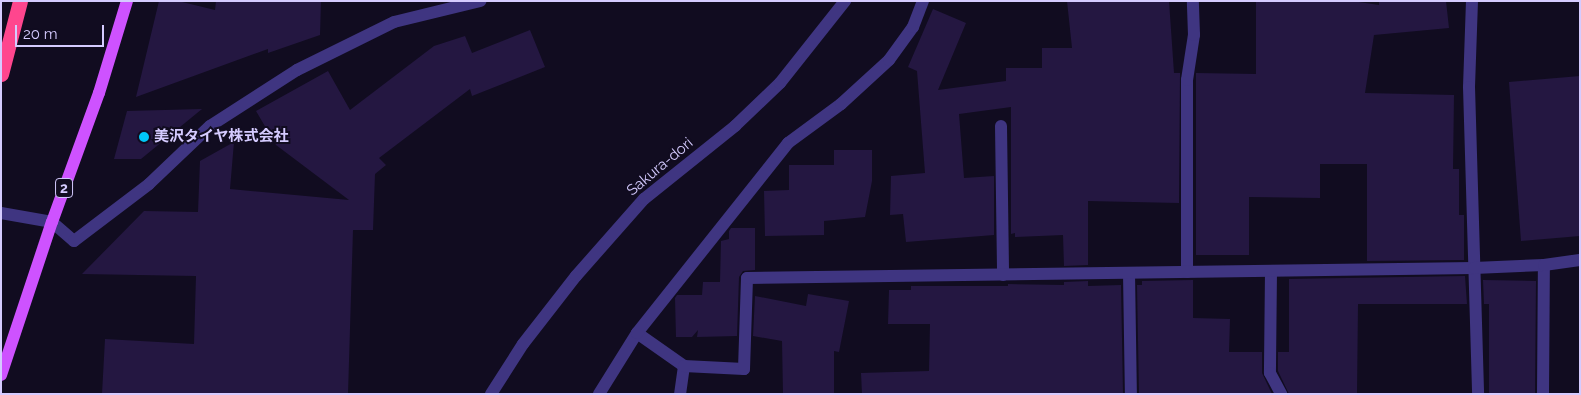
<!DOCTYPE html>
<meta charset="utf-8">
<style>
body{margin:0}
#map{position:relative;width:1581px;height:395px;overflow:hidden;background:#110c20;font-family:Raleway,"Noto Sans JP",sans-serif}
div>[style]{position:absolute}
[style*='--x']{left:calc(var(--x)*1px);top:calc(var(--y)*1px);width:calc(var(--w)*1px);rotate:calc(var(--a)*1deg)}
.building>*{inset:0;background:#241741}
.service>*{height:12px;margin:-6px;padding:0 6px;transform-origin:6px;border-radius:6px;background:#3f3581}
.minor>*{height:12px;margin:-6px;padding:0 6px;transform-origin:6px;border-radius:6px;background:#3f3581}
.tertiary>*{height:12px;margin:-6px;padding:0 6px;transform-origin:6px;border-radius:6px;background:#3f3581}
.primary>*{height:12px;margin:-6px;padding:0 6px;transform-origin:6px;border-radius:6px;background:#ce52ff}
.motorway>*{height:15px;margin:-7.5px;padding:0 7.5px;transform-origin:7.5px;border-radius:7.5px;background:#ff468e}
.dots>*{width:14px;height:14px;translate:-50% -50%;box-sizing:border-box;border:2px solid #110c20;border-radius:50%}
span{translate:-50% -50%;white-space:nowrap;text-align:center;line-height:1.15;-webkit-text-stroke:4px #110c20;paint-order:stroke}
.shield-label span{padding:1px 4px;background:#110c20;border:1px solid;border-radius:4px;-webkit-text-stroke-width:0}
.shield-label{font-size:14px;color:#d5cbff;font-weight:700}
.poi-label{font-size:15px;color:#d5cbff;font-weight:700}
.left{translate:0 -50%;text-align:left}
.street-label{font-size:15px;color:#d5cbff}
.frame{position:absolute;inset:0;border:2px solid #d5cbff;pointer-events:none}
.scale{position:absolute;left:15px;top:25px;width:89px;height:22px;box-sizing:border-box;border:2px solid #d5cbff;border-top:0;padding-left:6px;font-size:15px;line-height:18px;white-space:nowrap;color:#d5cbff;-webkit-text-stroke:4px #110c20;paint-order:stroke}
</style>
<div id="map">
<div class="building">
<div style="clip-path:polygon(159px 1px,178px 1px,215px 10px,216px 1px,321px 1px,320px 35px,268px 53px,268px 49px,136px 97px)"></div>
<div style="clip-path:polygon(1067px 1px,1169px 1px,1174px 73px,1180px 73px,1179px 203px,1088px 201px,1088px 265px,1064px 266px,1063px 235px,1015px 237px,1015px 233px,1011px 234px,1011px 107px,959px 114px,964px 178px,994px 176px,994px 235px,906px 242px,903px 214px,890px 215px,891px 176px,925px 173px,917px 71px,908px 67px,933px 9px,966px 23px,938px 90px,1006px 81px,1006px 68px,1042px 68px,1042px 48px,1072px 48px)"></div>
<div style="clip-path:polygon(1256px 1px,1352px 1px,1379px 5px,1379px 1px,1446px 1px,1449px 28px,1374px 35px,1365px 93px,1454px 95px,1453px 169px,1459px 169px,1459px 215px,1464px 215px,1464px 260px,1367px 261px,1367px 164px,1320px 164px,1320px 198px,1249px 197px,1249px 255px,1196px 255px,1196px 73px,1256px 74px)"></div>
<div style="clip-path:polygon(530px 30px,545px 67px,472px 96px,470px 89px,379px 158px,386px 165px,375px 174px,373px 230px,353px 230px,348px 394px,102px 394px,105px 339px,194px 344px,196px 276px,82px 274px,144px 211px,198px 212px,200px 161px,234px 142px,230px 189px,349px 200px,276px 145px,256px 111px,328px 71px,350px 110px,434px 46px,465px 36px,472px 53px)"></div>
<div style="clip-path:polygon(1580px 76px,1580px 236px,1521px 241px,1509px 82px)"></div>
<div style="clip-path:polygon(202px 109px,141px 159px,114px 159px,127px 111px)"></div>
<div style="clip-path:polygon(834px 150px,872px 150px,872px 181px,865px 217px,824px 221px,824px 235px,765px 236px,764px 191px,789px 190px,789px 165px,834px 165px)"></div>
<div style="clip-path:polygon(731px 228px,755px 228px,755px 270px,743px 271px,739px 277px,737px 336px,697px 337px,698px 330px,692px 337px,676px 337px,675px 298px,677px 295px,702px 295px,703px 282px,720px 282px,721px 241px,729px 239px,729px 231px)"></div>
<div style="clip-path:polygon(1465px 276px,1467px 304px,1358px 304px,1357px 394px,1289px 394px,1278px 371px,1278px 352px,1289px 352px,1289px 279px)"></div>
<div style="clip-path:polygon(1193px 280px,1193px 318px,1230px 319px,1229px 352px,1262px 352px,1262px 373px,1272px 394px,1139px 394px,1137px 285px,1142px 285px,1142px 281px)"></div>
<div style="clip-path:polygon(1483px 280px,1536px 281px,1535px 394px,1489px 394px,1489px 304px,1484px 304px)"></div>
<div style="clip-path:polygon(1088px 281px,1088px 286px,1121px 285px,1123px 394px,862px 394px,861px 373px,929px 371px,930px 324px,888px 324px,889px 290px,911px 290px,911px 286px,1008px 286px,1008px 284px,1064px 285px,1064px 282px)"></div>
<div style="clip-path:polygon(808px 294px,849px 301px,839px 352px,834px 351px,834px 394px,783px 394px,782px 341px,753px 336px,755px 296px,806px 306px)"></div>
</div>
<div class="service">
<div style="--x:1271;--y:271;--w:102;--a:90.6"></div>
<div style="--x:1270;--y:373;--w:24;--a:62"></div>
<div style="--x:1543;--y:394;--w:129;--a:-89.6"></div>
</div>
<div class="minor">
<div style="--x:1472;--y:1;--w:86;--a:92"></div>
<div style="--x:1469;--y:87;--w:307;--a:88.3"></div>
<div style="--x:1001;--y:126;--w:149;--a:89.2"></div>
<div style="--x:1187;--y:272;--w:192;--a:-90"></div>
<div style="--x:1187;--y:80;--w:46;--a:-81.2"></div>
<div style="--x:1194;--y:35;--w:34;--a:-92"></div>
<div style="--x:1129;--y:273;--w:121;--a:89.1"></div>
<div style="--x:637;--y:333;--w:57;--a:35.1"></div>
<div style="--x:684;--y:366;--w:28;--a:98"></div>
<div style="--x:684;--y:366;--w:60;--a:2.9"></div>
<div style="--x:744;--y:369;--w:91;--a:-88.1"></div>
<div style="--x:747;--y:278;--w:727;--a:-0.79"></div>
<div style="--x:1474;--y:268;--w:70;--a:-2.5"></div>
<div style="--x:1544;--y:265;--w:36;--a:-8"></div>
<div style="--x:599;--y:394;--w:72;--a:-58.1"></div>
<div style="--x:637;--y:333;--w:243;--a:-51.5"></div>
<div style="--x:788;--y:143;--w:66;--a:-36.3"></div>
<div style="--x:841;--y:104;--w:65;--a:-42.5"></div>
<div style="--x:889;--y:60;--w:41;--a:-54"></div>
<div style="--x:913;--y:27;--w:28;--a:-69"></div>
</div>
<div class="tertiary">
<div style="--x:1;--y:213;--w:52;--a:10"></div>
<div style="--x:52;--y:222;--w:29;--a:41"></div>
<div style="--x:74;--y:241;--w:94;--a:-37.2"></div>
<div style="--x:149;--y:184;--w:84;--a:-43.6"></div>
<div style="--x:210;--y:126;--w:103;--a:-32.8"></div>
<div style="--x:297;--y:70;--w:108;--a:-26.3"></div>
<div style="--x:394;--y:22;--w:89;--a:-13.7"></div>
<div style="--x:491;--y:394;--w:59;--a:-57.4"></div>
<div style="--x:523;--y:344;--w:86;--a:-52.1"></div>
<div style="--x:576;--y:276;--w:103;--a:-48.6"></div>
<div style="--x:644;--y:199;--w:117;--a:-38.7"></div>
<div style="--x:735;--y:126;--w:62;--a:-43.7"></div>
<div style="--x:780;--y:83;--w:105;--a:-51.6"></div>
</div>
<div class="primary">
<div style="--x:1;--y:375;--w:161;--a:-71.6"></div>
<div style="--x:52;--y:222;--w:137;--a:-70"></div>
<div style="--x:99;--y:93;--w:96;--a:-73.1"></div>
</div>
<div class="motorway">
<div style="--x:1;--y:74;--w:75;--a:-75.4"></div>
</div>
<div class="dots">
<div style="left:144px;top:137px;background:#00c7f6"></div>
</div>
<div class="shield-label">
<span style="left:64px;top:188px">2</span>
</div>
<div class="poi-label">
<span class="left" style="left:154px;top:137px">美沢タイヤ株式会社</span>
</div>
<div class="street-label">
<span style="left:660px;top:167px;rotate:-40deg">Sakura-dori</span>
</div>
<div class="frame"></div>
<div class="scale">20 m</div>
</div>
